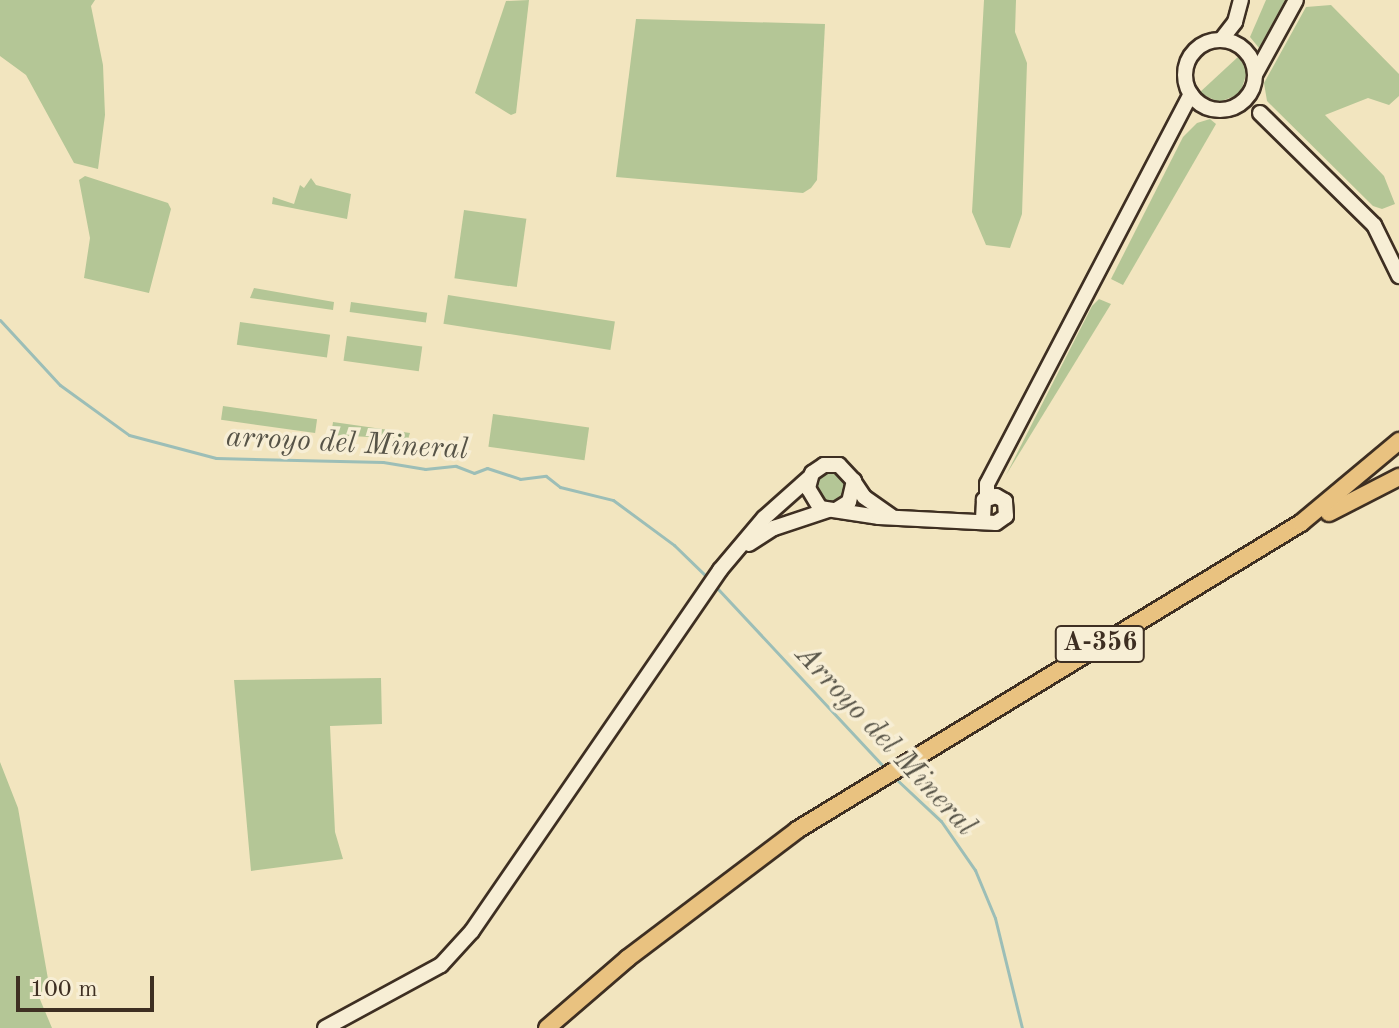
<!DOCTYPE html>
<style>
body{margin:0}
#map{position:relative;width:1399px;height:1028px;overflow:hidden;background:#f2e5bf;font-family:"Old Standard TT",serif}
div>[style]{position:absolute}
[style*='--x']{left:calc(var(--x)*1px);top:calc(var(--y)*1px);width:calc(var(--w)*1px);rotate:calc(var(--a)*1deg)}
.green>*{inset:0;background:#b4c696;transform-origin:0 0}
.round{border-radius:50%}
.stream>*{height:3px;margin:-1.5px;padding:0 1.5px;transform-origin:1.5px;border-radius:1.5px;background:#9cbeb7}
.roads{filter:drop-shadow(2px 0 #3e2f22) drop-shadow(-2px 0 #3e2f22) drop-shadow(0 2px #3e2f22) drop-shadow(0 -2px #3e2f22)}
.secondary>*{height:14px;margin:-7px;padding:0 7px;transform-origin:7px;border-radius:7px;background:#f7eed5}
.secondary>.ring{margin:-7px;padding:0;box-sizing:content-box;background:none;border:14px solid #f7eed5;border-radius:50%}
.primary>*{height:16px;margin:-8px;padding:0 8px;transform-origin:8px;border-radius:8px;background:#e9c280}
span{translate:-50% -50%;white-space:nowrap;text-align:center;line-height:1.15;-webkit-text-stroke:7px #f7eed5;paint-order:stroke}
.shield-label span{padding:2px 6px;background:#f7eed5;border:2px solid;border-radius:6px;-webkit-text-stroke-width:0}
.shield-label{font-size:26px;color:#3e2f22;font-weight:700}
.water-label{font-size:30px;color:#565347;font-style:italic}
.scale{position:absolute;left:16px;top:976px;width:138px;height:36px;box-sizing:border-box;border:4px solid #3e2f22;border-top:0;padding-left:10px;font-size:24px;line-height:28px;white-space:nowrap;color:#3e2f22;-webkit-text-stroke:6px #f7eed5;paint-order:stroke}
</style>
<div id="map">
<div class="green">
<div style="clip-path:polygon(0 0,95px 0,91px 6px,103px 65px,105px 115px,98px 169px,74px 163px,26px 75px,0 56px)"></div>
<div style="clip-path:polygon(529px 0,516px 113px,511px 115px,475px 93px,506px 1px)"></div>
<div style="clip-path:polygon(984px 0,1016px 0,1015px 32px,1027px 63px,1022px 214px,1010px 248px,986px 245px,972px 212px)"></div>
<div style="clip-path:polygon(1266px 0,1285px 0,1259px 48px,1250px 37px)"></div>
<div style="clip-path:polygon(1331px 5px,1399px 74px,1399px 96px,1389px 105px,1368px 98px,1325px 115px,1384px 176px,1395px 204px,1382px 209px,1373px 206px,1267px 101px,1264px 83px,1306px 7px)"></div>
<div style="clip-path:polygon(636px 19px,825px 24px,817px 180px,811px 188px,803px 193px,616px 177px)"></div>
<div style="clip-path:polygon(1239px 56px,1247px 72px,1240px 94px,1219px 102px,1199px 93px)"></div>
<div style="clip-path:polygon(1210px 119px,1216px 124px,1123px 285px,1111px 279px,1183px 137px,1197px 123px)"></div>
<div style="clip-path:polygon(85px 176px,168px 203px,171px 209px,149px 293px,84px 278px,90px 238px,79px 180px)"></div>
<div style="clip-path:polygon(311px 178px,316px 185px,351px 194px,347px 219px,272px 204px,273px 197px,294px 204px,300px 185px,304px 188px)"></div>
<div style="left:464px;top:210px;width:63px;height:69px;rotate:8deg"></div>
<div style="clip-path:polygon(254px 288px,334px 302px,333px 310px,250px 298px)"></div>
<div style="left:448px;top:295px;width:169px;height:29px;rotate:9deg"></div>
<div style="clip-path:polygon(1099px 299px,1111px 304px,1006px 475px,1092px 306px)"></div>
<div style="left:351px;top:302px;width:77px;height:10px;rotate:8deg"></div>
<div style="left:240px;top:322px;width:91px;height:23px;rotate:8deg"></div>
<div style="left:347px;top:336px;width:76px;height:25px;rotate:8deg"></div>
<div style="left:223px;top:406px;width:95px;height:14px;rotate:8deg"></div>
<div style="left:493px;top:414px;width:97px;height:33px;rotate:8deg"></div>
<div style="clip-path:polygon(333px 422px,410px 433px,408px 439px,331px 435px)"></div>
<div class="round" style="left:815px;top:471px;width:32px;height:32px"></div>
<div style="clip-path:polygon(381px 678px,382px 724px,330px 726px,335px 832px,343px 859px,251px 871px,234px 680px)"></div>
<div style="clip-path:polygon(0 762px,18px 808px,48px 979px,39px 997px,52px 1028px,0 1028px)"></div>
</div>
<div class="stream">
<div style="--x:0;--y:320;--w:88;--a:47.3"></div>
<div style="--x:60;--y:385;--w:85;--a:35.9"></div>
<div style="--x:129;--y:435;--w:90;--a:14.8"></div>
<div style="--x:216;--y:458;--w:167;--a:1.4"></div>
<div style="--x:383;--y:462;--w:43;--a:9.5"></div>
<div style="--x:425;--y:469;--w:31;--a:-6"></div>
<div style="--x:456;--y:466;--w:19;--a:21"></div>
<div style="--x:474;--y:473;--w:14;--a:-21"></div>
<div style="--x:487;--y:468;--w:35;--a:18"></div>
<div style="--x:520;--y:479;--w:26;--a:-7"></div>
<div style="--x:546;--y:476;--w:18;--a:38"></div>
<div style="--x:560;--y:487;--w:55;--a:13.8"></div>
<div style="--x:613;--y:500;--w:76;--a:36.4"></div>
<div style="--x:674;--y:545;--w:45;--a:44.1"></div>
<div style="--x:718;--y:589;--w:248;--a:47"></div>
<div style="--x:895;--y:778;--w:63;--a:43.1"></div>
<div style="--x:941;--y:821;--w:60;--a:55.2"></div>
<div style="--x:975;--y:870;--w:52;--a:67.4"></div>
<div style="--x:995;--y:918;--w:113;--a:76.2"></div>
</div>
<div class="roads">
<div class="secondary">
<div style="--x:1221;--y:40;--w:23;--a:-52"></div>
<div style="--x:1235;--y:22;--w:23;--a:-75"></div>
<div class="ring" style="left:1185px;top:40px;width:56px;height:56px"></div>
<div style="--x:1255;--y:75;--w:85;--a:-61.3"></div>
<div style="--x:1260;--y:113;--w:160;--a:44.5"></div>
<div style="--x:1374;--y:225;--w:57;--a:63.9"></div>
<div style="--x:854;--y:482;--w:18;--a:56"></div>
<div style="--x:864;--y:497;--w:33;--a:35"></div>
<div style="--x:987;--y:497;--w:13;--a:-90"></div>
<div style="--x:987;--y:484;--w:440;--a:-62.4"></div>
<div style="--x:836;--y:510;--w:15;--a:-32"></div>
<div style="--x:849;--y:502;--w:22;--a:-77"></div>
<div style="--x:854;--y:481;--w:22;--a:-133"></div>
<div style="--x:839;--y:465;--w:15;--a:180"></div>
<div style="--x:824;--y:465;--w:14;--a:146"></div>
<div style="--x:812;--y:473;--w:16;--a:105"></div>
<div style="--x:808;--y:488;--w:23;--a:59"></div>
<div style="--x:820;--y:508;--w:60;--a:8.7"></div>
<div style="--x:879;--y:517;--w:117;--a:2.9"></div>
<div style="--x:996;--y:523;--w:12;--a:-35"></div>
<div style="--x:1006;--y:516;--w:15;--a:-94"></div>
<div style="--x:1005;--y:501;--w:10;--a:-151"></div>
<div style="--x:996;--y:496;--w:13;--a:162"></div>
<div style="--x:984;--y:500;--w:19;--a:93"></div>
<div style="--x:749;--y:544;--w:30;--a:-33"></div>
<div style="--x:774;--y:528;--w:57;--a:-18.4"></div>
<div style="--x:325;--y:1028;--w:132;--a:-28.5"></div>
<div style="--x:441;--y:965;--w:46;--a:-47.6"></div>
<div style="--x:472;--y:931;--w:438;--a:-55.5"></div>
<div style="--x:720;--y:570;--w:68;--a:-49.8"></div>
<div style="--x:764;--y:518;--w:62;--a:-41.7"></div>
</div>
<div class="primary">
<div style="--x:1329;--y:513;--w:79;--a:-27.2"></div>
<div style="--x:547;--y:1028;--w:107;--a:-40.8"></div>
<div style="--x:628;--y:958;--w:212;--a:-37.1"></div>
<div style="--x:797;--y:830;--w:590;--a:-31.35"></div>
<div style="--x:1301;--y:523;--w:128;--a:-39.9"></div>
</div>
</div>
<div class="shield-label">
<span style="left:1100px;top:644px">A-356</span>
</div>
<div class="water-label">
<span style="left:347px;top:444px;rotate:3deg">arroyo del Mineral</span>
<span style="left:885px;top:741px;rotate:47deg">Arroyo del Mineral</span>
</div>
<div class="scale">100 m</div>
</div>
